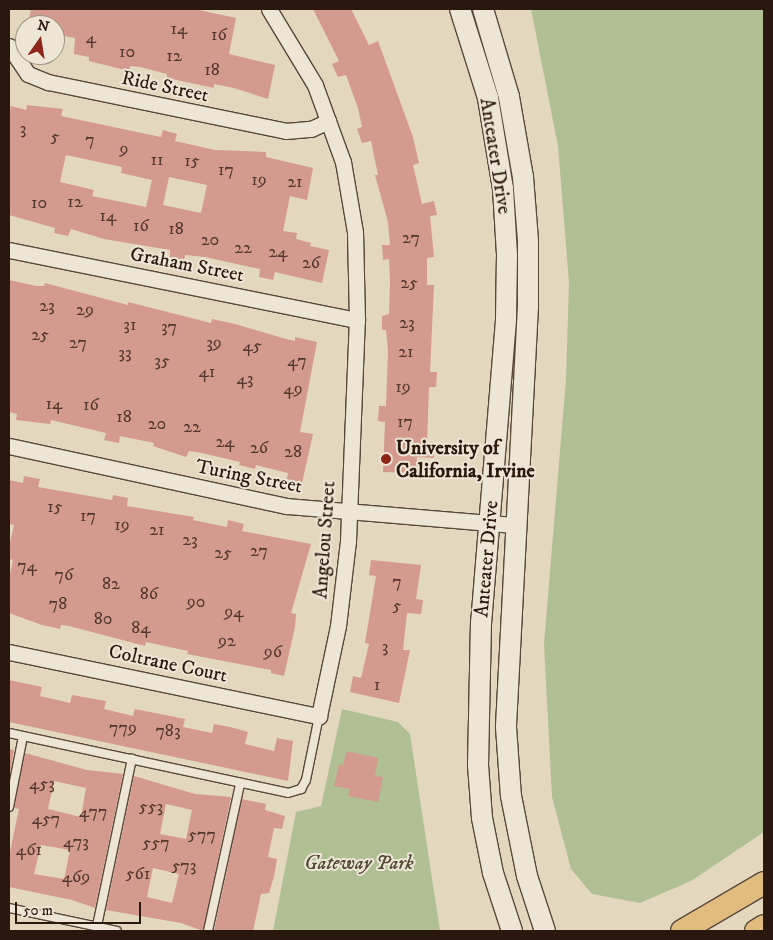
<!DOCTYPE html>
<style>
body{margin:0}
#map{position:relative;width:773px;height:940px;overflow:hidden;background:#e3d7be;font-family:"IM FELL DW Pica",serif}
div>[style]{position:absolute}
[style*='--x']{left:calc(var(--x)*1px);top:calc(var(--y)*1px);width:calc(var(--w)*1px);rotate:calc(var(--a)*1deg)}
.green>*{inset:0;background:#b1bf94}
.building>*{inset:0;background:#d49a8d}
.roads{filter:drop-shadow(1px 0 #58483a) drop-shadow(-1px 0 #58483a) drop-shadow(0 1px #58483a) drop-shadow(0 -1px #58483a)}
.service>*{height:8px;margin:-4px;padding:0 4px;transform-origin:4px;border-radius:4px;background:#ede5d5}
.minor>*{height:15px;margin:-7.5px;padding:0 7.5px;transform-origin:7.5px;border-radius:7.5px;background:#ede5d5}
.secondary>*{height:20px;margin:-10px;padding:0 10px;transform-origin:10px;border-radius:10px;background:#ede5d5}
.primary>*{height:22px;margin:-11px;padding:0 11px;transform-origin:11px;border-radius:11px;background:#e2bc7f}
.dots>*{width:14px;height:14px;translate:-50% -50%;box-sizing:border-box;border:2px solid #ede5d5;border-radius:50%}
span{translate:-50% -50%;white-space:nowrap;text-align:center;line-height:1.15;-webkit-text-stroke:4px #ede5d5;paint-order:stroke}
.number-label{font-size:18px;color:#54382e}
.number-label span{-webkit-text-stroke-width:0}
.street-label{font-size:20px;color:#2a180e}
.poi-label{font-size:20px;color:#2a180e;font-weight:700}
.left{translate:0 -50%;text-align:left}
.park-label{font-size:20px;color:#524a36;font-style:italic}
.frame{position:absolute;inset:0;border:10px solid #2a180e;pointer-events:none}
.north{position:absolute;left:15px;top:15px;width:50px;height:50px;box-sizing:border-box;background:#ede5d5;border:1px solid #9f9385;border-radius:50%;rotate:13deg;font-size:14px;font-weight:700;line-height:20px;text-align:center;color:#2a180e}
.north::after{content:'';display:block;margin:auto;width:18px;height:22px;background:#8f2418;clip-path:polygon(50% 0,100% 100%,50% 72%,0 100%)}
.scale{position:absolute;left:15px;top:902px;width:126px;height:22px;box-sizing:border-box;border:2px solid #2a180e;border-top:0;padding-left:6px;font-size:15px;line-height:18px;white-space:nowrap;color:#2a180e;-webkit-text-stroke:4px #ede5d5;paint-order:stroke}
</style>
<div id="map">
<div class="green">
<div style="clip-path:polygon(531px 9px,764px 9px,764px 832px,691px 881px,640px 903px,592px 894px,571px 869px,552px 797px,544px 644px,566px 379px,569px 283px,558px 146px)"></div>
<div style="clip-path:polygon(342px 709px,398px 722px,410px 734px,440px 931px,273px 931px,296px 812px,321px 806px)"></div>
</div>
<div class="building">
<div style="clip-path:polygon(31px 9px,194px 9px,236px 18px,229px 54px,275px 65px,268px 99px,234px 88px,214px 84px,214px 88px,167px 78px,167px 74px,140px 67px,130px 66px,129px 71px,89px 61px,89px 57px,74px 54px,75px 38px,55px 34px,55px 25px,28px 25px)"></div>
<div style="clip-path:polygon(313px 9px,351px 9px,369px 45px,378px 41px,413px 137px,419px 163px,413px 165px,422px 204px,434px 201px,437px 215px,430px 216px,434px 257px,427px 258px,427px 285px,434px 285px,430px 372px,437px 372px,436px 387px,429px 387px,427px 443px,434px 443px,434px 458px,417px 457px,416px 473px,383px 472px,385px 422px,378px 421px,379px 406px,386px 406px,388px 350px,386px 330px,382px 330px,382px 316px,389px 314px,390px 281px,389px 259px,383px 260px,382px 245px,390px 245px,388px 222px,375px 175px,378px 175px,371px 141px,362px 143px,357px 129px,362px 127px,358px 108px,346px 75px,338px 77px,332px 64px,339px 61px)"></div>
<div style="clip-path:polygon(evenodd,27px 105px,63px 109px,61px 116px,161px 137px,163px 130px,177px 134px,175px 141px,215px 150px,266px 152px,266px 157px,313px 168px,307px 200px,290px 196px,283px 231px,297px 233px,296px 239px,311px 243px,310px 246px,329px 250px,322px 283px,275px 272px,273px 280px,259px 277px,260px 269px,205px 257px,185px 255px,184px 260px,170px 257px,170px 250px,104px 239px,71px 229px,68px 236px,54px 233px,55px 228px,9px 215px,9px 116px,11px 106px,26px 110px,27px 105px,66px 155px,122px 167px,121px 173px,152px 180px,146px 207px,92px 196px,94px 190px,60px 182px,66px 155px,27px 105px,169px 177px,207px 185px,201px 213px,163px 205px,169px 177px)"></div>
<div style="clip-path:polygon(9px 280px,36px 286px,44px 286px,45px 283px,128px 305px,128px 302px,203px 321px,211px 323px,212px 319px,235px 324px,286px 339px,295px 341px,295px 337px,317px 342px,300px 432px,313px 434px,302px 483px,287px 479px,288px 473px,256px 465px,255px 469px,239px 465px,240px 462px,202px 453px,189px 451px,186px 457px,153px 446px,154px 443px,120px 436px,119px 443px,104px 440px,106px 433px,51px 420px,50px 424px,16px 420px,17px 414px,9px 412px)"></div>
<div style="clip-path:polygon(24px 476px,40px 479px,38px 487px,112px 500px,113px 495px,128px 498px,127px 506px,194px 517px,193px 520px,227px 527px,228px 520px,244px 524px,242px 531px,311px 544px,291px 613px,296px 614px,295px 627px,284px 676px,271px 673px,271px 670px,187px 654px,188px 651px,146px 642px,145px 646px,69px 626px,61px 625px,60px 629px,42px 625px,9px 613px,9px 579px,13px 560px,9px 559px,9px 547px,14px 525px,9px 524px,9px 480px,23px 483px)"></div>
<div style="clip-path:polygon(371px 560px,421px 565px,416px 599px,423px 600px,421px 614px,407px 613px,403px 650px,410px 650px,399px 703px,350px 692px,353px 676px,361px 678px,369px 644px,365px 643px,376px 576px,369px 575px)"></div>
<div style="clip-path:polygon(9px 680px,42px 687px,40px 696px,70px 703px,72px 695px,106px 701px,104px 709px,133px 716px,135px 709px,185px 719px,183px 727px,212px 733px,214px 724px,230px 727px,248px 732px,245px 744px,274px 751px,277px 738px,293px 741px,288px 781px,9px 722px)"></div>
<div style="clip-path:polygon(9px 749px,14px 750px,9px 779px)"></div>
<div style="clip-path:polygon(350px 752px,378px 758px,375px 776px,383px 777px,378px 802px,348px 796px,350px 789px,334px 786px,339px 764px,343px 765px,346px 753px)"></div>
<div style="clip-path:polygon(evenodd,25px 753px,87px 770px,123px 774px,95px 908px,72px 900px,9px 887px,9px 856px,19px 809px,14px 808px,25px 753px,54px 781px,86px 788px,81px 817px,48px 809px,54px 781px,25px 753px,41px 845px,70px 850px,64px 879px,34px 874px,41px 845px)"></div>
<div style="clip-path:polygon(evenodd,134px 776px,195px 794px,231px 797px,203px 931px,181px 923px,106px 910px,134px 776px,166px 804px,192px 810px,186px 839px,160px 834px,166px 804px,134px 776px,153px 868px,179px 874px,172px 903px,147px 897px,153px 868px)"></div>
<div style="clip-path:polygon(242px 799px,266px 804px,265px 810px,285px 816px,282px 829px,274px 828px,268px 857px,277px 859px,274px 876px,269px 893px,261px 894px,253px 931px,214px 931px)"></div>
</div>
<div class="roads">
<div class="service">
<div style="--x:9;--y:733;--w:285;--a:12.1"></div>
<div style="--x:288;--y:793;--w:14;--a:-17"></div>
<div style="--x:301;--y:789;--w:10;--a:-61"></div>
<div style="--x:306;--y:780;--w:65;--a:-78.5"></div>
<div style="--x:9;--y:807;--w:72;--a:-78.8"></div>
<div style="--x:9;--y:908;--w:110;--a:12"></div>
<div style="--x:97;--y:926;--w:171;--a:-78.2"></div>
<div style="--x:208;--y:931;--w:150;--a:-77.7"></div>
</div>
<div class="minor">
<div style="--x:9;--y:46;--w:34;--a:56"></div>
<div style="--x:28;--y:74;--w:22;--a:22"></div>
<div style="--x:48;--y:82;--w:243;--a:11.6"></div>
<div style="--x:286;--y:131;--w:25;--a:-5"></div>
<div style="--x:311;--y:129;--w:19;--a:-25"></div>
<div style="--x:9;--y:250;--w:355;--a:11.4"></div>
<div style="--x:9;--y:446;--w:284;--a:12.2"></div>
<div style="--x:287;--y:506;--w:229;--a:4.8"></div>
<div style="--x:9;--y:652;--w:317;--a:11.7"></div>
<div style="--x:319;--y:716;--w:92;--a:-78.1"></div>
<div style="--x:338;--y:626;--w:86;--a:-83.3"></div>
<div style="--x:348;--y:541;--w:221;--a:-87.7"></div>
<div style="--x:357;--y:320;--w:88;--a:-91.3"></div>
<div style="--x:355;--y:232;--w:71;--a:-99.7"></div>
<div style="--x:343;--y:162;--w:82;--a:-110"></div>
<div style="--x:315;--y:85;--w:89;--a:-121.2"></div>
</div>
<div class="secondary">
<div style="--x:460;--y:9;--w:93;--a:72.5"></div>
<div style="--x:488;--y:98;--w:92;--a:80.6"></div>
<div style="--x:503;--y:189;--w:66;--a:86.5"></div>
<div style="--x:507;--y:255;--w:65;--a:90.9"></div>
<div style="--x:506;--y:320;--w:303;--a:94.7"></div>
<div style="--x:481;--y:622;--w:143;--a:91.2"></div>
<div style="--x:478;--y:765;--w:53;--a:85.7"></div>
<div style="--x:482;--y:818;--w:56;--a:78.7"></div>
<div style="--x:493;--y:873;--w:61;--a:71.9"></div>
<div style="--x:483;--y:9;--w:92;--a:73.5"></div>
<div style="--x:509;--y:97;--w:81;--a:80.1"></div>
<div style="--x:523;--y:177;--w:64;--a:85.5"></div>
<div style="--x:528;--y:241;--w:65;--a:90"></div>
<div style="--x:528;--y:306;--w:422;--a:93"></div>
<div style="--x:506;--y:727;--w:69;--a:85.9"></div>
<div style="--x:511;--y:796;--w:82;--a:78.7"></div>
<div style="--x:527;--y:876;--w:58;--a:71.9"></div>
</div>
<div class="primary">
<div style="--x:682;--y:931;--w:95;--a:-30.3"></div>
<div style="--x:756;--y:931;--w:9;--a:-32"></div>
</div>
</div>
<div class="dots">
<div style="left:386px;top:459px;background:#8f2418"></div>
</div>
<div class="number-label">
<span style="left:179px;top:29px">14</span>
<span style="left:219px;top:35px">16</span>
<span style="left:91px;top:38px">4</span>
<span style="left:127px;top:52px">10</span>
<span style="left:174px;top:56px">12</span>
<span style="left:212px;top:70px">18</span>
<span style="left:23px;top:129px">3</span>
<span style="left:55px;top:137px">5</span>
<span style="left:90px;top:140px">7</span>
<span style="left:124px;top:149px">9</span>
<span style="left:157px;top:160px">11</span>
<span style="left:192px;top:161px">15</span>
<span style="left:226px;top:170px">17</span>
<span style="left:259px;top:180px">19</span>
<span style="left:295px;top:182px">21</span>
<span style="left:75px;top:202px">12</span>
<span style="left:39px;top:203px">10</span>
<span style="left:108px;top:216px">14</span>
<span style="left:141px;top:226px">16</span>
<span style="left:176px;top:229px">18</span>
<span style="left:411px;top:238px">27</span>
<span style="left:210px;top:240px">20</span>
<span style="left:243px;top:248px">22</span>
<span style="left:278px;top:252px">24</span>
<span style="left:311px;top:263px">26</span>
<span style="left:409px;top:283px">25</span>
<span style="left:47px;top:306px">23</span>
<span style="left:85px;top:310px">29</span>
<span style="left:407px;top:323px">23</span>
<span style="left:130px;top:325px">31</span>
<span style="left:169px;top:327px">37</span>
<span style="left:40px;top:335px">25</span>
<span style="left:78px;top:343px">27</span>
<span style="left:214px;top:343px">39</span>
<span style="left:252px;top:346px">45</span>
<span style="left:406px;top:352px">21</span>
<span style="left:125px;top:353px">33</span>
<span style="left:162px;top:361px">35</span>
<span style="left:297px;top:361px">47</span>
<span style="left:207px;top:372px">41</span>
<span style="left:245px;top:379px">43</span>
<span style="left:403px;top:387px">19</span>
<span style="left:293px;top:389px">49</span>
<span style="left:54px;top:404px">14</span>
<span style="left:91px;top:405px">16</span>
<span style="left:124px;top:417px">18</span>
<span style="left:405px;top:422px">17</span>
<span style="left:157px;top:424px">20</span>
<span style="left:192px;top:427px">22</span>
<span style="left:225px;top:442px">24</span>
<span style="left:259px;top:448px">26</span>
<span style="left:293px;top:452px">28</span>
<span style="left:55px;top:507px">15</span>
<span style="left:88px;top:516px">17</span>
<span style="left:122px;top:525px">19</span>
<span style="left:157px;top:530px">21</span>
<span style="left:190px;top:540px">23</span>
<span style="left:259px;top:551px">27</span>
<span style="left:223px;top:553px">25</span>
<span style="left:27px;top:566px">74</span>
<span style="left:64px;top:575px">76</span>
<span style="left:397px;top:582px">7</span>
<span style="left:111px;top:584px">82</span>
<span style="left:149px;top:594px">86</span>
<span style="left:196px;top:602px">90</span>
<span style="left:58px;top:604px">78</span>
<span style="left:397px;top:606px">5</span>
<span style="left:234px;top:612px">94</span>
<span style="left:103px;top:619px">80</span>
<span style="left:141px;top:628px">84</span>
<span style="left:227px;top:641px">92</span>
<span style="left:385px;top:647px">3</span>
<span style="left:273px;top:652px">96</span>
<span style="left:377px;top:685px">1</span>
<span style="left:123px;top:728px">779</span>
<span style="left:168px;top:731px">783</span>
<span style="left:42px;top:784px">453</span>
<span style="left:151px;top:807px">553</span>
<span style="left:93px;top:812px">477</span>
<span style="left:46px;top:819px">457</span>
<span style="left:202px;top:835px">577</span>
<span style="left:76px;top:842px">473</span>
<span style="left:156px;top:843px">557</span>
<span style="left:29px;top:850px">461</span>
<span style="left:184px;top:866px">573</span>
<span style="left:138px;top:874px">561</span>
<span style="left:76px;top:877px">469</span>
</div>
<div class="street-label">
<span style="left:165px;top:87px;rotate:12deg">Ride Street</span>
<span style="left:495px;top:156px;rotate:81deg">Anteater Drive</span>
<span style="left:187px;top:265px;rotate:11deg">Graham Street</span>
<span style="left:249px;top:477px;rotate:11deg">Turing Street</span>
<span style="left:325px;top:540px;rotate:-86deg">Angelou Street</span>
<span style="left:487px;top:559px;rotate:-85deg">Anteater Drive</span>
<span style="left:168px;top:664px;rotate:12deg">Coltrane Court</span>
</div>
<div class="poi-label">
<span class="left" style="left:396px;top:460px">University of<br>California, Irvine</span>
</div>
<div class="park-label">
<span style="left:359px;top:863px">Gateway Park</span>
</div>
<div class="frame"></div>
<div class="north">N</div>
<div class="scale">50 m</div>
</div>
